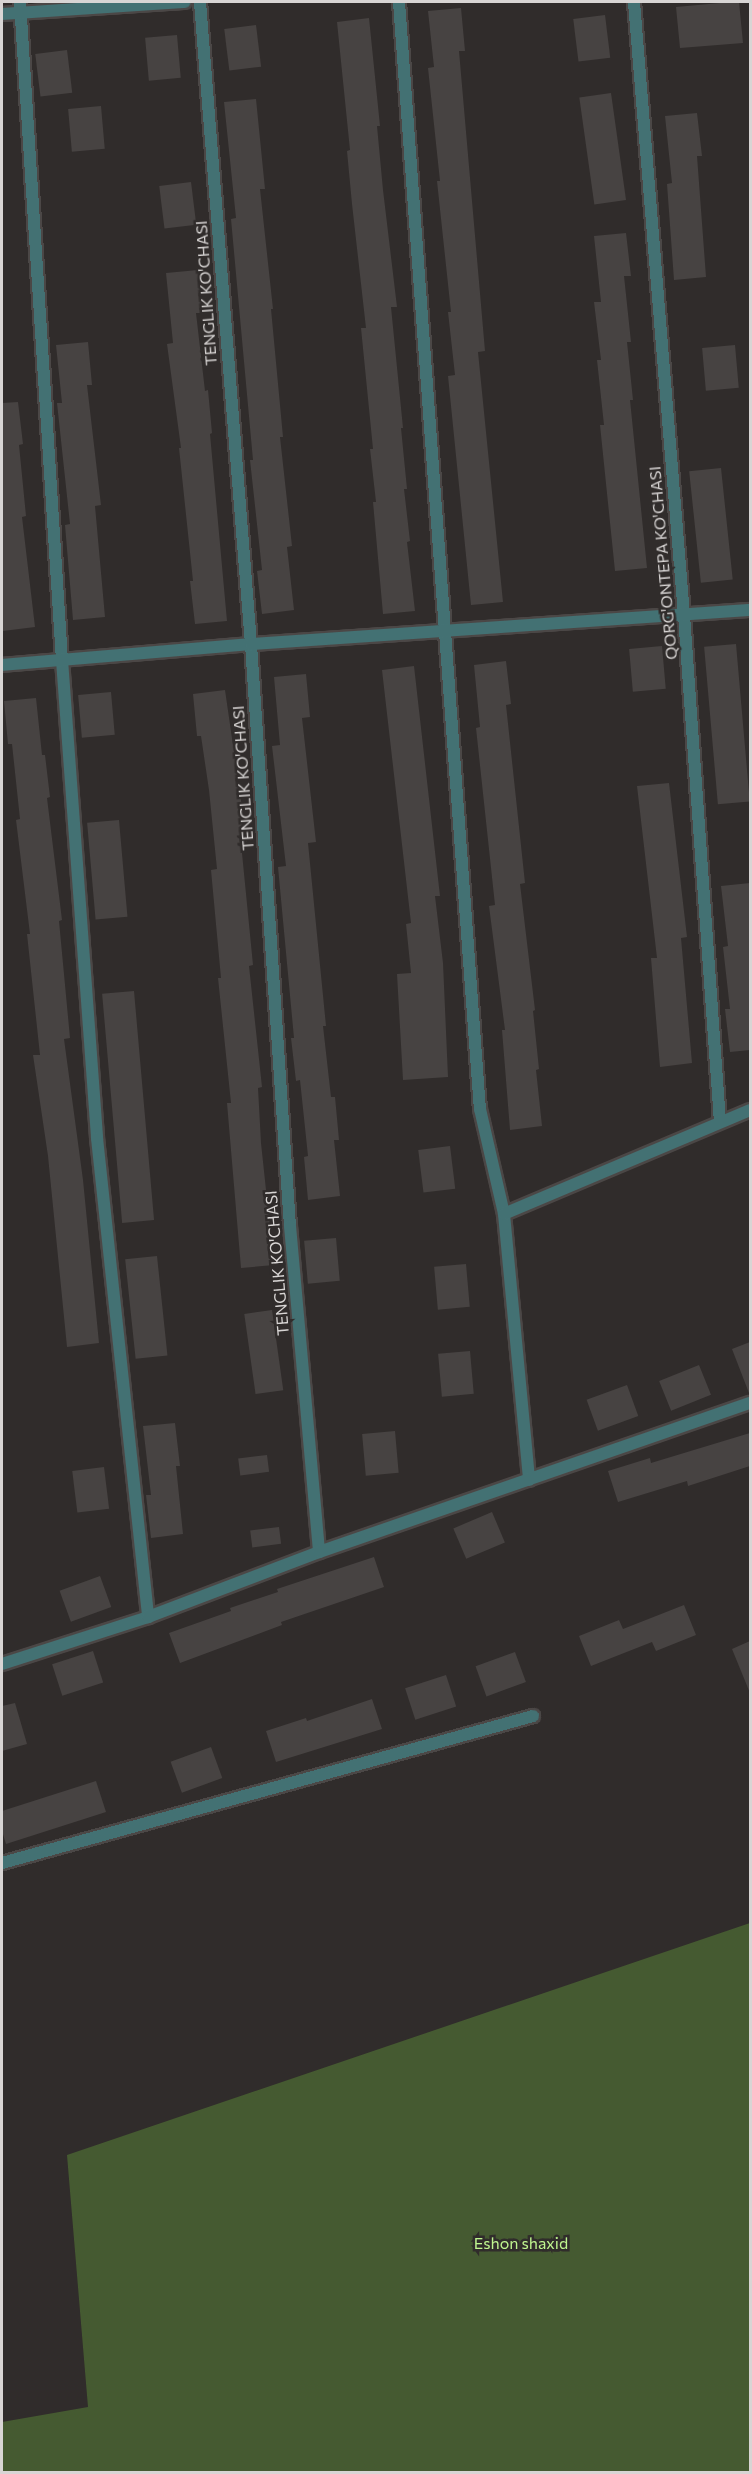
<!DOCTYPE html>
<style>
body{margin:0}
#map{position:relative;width:752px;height:2474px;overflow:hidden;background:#302c2b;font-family:Commissioner,sans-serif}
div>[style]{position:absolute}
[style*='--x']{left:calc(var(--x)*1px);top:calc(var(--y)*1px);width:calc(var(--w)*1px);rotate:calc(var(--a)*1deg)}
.green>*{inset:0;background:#455a31}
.building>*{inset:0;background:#474342;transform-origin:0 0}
.roads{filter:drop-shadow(2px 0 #4b4746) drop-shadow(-2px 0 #4b4746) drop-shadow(0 2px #4b4746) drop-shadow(0 -2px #4b4746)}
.minor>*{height:12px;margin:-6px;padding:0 6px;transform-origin:6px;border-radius:6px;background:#437173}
span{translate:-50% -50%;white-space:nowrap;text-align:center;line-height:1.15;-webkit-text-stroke:5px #302c2b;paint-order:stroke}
.street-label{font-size:16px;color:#d8d5d4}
.park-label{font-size:16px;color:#bff58f}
.frame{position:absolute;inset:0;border:3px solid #d8d5d4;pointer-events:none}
</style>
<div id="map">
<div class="green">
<div style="clip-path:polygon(750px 1923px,750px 2472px,2px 2472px,2px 2422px,88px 2407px,67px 2155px)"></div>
</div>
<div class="building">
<div style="clip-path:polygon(731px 2px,739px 2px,743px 43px,680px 48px,676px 7px)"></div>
<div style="clip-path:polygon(461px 8px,465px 51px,459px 51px,485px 351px,478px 352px,503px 602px,471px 605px,448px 376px,455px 375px,448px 312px,451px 312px,437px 181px,440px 181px,428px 68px,434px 67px,428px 11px)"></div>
<div style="left:605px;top:15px;width:43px;height:32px;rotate:83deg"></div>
<div style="clip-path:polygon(369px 18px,380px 126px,377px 126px,383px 190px,397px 307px,391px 307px,403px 428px,401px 428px,407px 489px,404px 489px,410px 541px,407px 542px,415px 611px,383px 614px,373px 502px,376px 502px,370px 449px,373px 449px,361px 328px,366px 328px,352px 204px,347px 151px,350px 150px,337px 22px)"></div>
<div style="left:256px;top:25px;width:42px;height:32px;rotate:83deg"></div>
<div style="left:177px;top:35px;width:43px;height:32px;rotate:85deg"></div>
<div style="left:67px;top:50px;width:43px;height:32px;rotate:83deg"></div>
<div style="left:611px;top:93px;width:108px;height:32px;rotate:82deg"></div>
<div style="clip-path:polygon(256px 99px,265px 189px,260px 189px,273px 309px,271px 309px,283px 437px,280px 437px,292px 546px,287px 547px,294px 610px,262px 614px,257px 571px,262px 570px,250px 460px,253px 460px,231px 219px,236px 218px,224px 102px)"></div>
<div style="left:101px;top:106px;width:43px;height:33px;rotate:85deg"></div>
<div style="clip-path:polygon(697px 113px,702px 156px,697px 156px,706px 277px,674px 280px,667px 184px,672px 183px,665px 116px)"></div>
<div style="left:191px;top:182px;width:43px;height:32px;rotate:83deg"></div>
<div style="clip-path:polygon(626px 233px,631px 276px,624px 276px,631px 342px,627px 342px,633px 400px,630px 400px,647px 568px,615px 571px,600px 425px,604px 425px,597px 360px,601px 360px,594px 302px,601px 302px,594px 236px)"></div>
<div style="clip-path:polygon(198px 270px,202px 313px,196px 313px,205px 391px,208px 390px,212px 433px,210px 434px,227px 621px,195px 624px,190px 581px,193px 581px,179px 448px,181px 448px,167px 344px,173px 343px,166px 273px)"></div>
<div style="clip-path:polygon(88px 342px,92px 385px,87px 385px,101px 505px,95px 506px,105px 617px,73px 620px,65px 525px,70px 524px,57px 403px,62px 403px,56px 345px)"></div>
<div style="left:735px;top:345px;width:43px;height:33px;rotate:85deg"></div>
<div style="clip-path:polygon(18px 402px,23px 444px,19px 445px,26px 516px,22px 517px,35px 627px,3px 631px,2px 403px)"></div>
<div style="left:721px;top:468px;width:112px;height:32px;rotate:84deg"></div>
<div style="left:736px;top:644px;width:158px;height:32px;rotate:85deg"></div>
<div style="left:662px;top:646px;width:43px;height:33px;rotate:85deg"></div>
<div style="clip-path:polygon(506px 661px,511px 704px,506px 705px,525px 883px,520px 884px,535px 1010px,533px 1011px,539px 1069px,536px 1070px,542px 1126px,510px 1130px,502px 1030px,505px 1030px,489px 906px,495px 905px,476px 728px,480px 727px,474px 665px)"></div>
<div style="clip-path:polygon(414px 666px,440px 896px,435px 896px,443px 963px,448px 1077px,403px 1080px,397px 974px,411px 973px,406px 924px,411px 923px,382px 670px)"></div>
<div style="clip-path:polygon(306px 674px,310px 717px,302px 718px,316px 842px,308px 843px,326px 1026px,323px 1026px,331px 1097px,335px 1097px,339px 1140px,334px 1140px,340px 1196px,308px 1200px,304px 1157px,308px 1156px,300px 1080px,296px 1081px,291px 1038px,294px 1038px,278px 867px,286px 866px,272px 746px,280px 745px,274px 677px)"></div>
<div style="clip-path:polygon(225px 690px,247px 842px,241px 843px,253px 965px,249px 966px,262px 1087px,258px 1088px,261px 1143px,274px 1265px,241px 1268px,227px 1103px,231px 1103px,218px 978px,221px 978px,211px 870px,217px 869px,209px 790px,201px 736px,197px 736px,193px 694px)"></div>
<div style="left:111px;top:692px;width:43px;height:33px;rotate:85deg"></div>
<div style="clip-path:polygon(36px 698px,42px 755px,45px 755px,50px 797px,47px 798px,62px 920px,59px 921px,70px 1038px,64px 1039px,83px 1180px,99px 1343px,67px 1347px,48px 1156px,33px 1055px,40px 1055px,27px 934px,30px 934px,16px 820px,20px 819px,12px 744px,8px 744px,4px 701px)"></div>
<div style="clip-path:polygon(669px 783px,687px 937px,681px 938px,692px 1063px,660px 1067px,651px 958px,657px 958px,637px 786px)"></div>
<div style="left:119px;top:820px;width:97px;height:32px;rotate:85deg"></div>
<div style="clip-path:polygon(750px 883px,750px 1050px,730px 1052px,725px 1009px,730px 1009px,723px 947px,728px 946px,721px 886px)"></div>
<div style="left:134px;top:991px;width:230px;height:32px;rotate:85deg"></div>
<div style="left:450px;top:1146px;width:43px;height:32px;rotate:83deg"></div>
<div style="left:336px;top:1238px;width:43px;height:32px;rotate:85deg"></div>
<div style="left:157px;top:1256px;width:100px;height:32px;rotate:84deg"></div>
<div style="left:466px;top:1264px;width:43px;height:32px;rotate:85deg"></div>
<div style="left:272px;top:1310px;width:81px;height:28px;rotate:82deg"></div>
<div style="clip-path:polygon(750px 1342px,750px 1393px,749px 1393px,732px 1349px)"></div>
<div style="left:470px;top:1351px;width:43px;height:32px;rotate:85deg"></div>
<div style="left:699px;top:1365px;width:32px;height:43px;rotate:68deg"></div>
<div style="left:627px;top:1385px;width:33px;height:43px;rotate:70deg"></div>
<div style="clip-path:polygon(175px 1423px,180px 1466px,176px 1466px,183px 1534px,151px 1538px,146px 1495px,151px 1495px,143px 1426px)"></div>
<div style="left:395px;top:1431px;width:42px;height:33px;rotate:85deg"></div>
<div style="clip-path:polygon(750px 1433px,750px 1466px,688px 1486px,687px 1481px,618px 1502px,608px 1471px,650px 1458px,651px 1463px)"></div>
<div style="left:267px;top:1455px;width:17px;height:29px;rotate:83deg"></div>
<div style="left:104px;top:1467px;width:42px;height:32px;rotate:83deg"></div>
<div style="left:492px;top:1512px;width:33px;height:42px;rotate:67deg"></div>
<div style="left:279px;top:1527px;width:17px;height:29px;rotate:83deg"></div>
<div style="clip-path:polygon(374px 1557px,384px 1587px,281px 1622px,282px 1625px,180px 1663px,169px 1633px,231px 1611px,230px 1608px,278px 1592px,277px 1589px)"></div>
<div style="left:100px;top:1576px;width:33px;height:43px;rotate:70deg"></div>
<div style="clip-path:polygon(684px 1605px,696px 1635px,656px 1651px,652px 1642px,591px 1666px,579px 1636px,619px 1620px,623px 1629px)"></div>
<div style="clip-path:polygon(750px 1641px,750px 1693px,732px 1649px)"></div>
<div style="left:93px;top:1651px;width:33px;height:43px;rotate:72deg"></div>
<div style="left:515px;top:1652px;width:32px;height:42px;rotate:70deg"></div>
<div style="left:446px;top:1675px;width:33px;height:43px;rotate:72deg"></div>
<div style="clip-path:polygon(372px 1699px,382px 1729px,276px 1762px,266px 1731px,306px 1718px,307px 1721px)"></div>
<div style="clip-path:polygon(15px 1703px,27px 1744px,2px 1751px,2px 1706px)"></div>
<div style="left:211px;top:1747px;width:33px;height:43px;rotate:70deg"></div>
<div style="clip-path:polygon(96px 1781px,106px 1812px,6px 1844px,2px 1831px,2px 1811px)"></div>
</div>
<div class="roads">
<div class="minor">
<div style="--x:20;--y:2;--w:659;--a:86.35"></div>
<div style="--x:62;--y:660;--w:479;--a:85.8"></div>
<div style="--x:97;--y:1138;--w:482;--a:83.9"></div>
<div style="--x:200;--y:2;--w:644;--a:85.46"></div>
<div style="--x:251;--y:644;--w:583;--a:86.17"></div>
<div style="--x:290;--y:1226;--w:327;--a:84.9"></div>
<div style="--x:399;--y:2;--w:1110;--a:85.82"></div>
<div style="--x:480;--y:1109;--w:108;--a:77.1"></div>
<div style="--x:504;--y:1214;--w:267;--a:84.6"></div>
<div style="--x:634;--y:2;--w:615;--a:85.34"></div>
<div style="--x:684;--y:615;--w:508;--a:85.94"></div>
<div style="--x:2;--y:14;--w:183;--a:-3.8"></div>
<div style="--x:2;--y:665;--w:250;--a:-4.8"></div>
<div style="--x:251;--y:644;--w:500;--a:-3.9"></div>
<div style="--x:504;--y:1214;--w:267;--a:-22.9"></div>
<div style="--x:2;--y:1664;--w:153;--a:-17.8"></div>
<div style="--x:148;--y:1617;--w:183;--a:-20.8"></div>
<div style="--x:319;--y:1552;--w:456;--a:-19.1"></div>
<div style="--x:2;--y:1863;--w:551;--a:-15.47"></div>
</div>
</div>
<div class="street-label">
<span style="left:206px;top:293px;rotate:-94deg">TENGLIK KO'CHASI</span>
<span style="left:663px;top:563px;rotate:-95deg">QORG'ONTEPA KO'CHASI</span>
<span style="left:243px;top:778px;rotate:-94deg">TENGLIK KO'CHASI</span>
<span style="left:277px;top:1263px;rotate:-95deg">TENGLIK KO'CHASI</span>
</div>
<div class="park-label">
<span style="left:521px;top:2243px">Eshon shaxid</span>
</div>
<div class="frame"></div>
</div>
